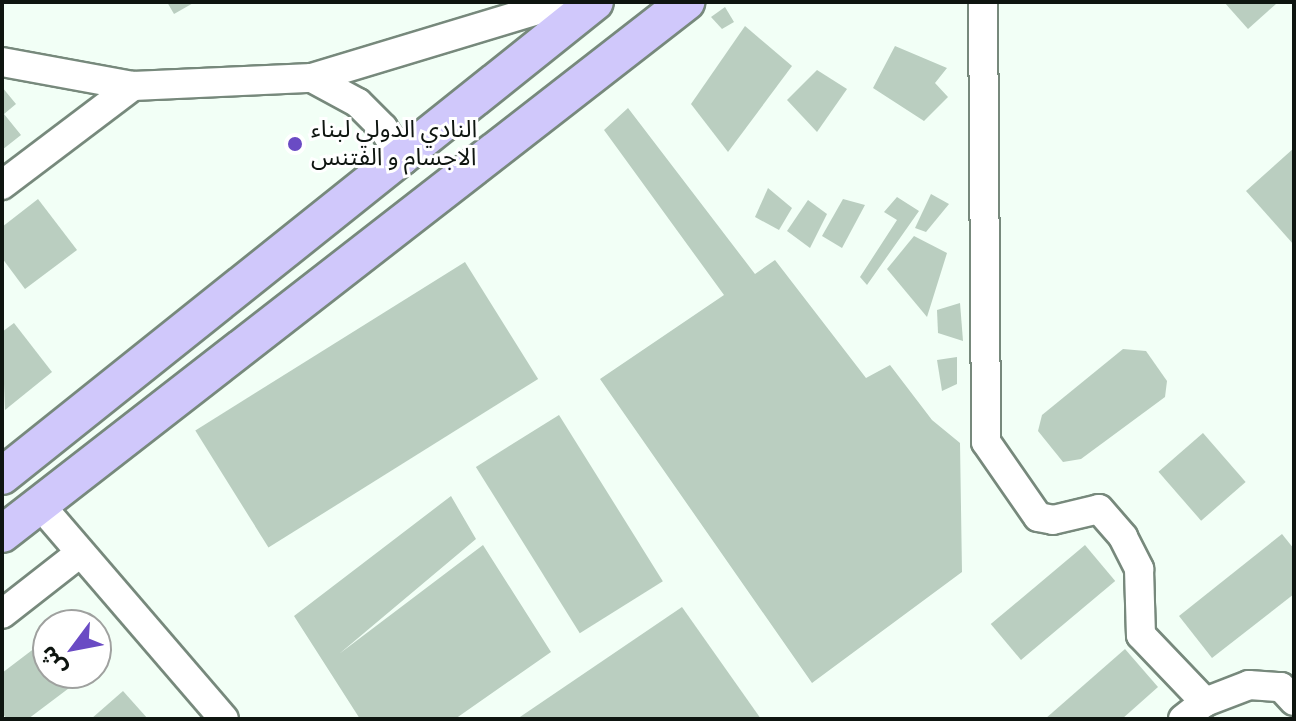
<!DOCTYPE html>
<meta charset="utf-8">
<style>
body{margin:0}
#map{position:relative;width:1296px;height:721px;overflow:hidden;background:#f2fff6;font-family:Signika,"Noto Sans Arabic",sans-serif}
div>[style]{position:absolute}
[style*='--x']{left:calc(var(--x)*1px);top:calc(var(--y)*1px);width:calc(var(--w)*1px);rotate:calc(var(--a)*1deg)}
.building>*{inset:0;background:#bacec0;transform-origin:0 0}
.roads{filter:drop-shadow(2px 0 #77897c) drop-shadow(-2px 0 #77897c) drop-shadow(0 2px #77897c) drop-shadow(0 -2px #77897c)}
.minor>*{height:28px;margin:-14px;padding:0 14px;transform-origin:14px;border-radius:14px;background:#fff}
.major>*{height:36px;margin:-18px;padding:0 18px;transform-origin:18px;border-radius:18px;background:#d0c8fb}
.dots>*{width:22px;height:22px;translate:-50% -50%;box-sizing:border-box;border:4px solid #fff;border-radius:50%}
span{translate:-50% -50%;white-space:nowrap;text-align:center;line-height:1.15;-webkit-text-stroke:6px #fff;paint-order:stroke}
.poi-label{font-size:24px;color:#0e1510}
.left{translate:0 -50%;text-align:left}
.frame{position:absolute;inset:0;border:4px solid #0e1510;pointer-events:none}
.north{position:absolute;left:32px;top:609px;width:80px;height:80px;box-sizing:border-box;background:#fff;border:2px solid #9fa19f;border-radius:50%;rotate:238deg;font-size:22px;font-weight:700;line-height:32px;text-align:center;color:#0e1510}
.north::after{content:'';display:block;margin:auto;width:28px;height:36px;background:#6a4bc4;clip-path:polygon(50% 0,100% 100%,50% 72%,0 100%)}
</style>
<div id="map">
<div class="building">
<div style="clip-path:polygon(167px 2px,195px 2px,174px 14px)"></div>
<div style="clip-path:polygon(1224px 2px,1273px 2px,1276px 4px,1248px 29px)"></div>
<div style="clip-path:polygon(725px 7px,734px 22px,722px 29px,711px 17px)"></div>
<div style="clip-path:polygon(745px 26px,792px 66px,728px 152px,691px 104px)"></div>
<div style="clip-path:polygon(895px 46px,947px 68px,935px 83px,948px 97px,924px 121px,873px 88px)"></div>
<div style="clip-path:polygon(817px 70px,847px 89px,817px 132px,787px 100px)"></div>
<div style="clip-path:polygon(2px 87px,16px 104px,4px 114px,21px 135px,2px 150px)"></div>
<div style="clip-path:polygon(628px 108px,755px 274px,775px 260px,866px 378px,890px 365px,932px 420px,960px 443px,962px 572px,812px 683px,600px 379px,724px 295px,604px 130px)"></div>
<div style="clip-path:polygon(1294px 148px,1294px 245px,1246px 191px)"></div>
<div style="clip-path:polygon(768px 188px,792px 208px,779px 230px,755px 217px)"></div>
<div style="clip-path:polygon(931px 194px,949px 204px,926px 232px,915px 228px)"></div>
<div style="clip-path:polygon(897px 197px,919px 211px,867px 285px,860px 277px,897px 220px,884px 212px)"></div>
<div style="clip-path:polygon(38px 199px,77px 250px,25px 289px,2px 258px,2px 227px)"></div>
<div style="clip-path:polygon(843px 199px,865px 205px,842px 248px,822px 236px)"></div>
<div style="clip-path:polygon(808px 200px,827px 214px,810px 248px,787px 231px)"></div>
<div style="clip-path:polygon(914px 236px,947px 253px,927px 317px,887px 269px)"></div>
<div style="left:465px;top:262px;width:138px;height:318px;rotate:58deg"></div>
<div style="clip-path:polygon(960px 303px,963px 341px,938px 333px,937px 310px)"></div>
<div style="clip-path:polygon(14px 323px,52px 372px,5px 410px,2px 332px)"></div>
<div style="clip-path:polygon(1123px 349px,1146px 351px,1167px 381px,1165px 397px,1081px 459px,1063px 462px,1038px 431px,1042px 415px)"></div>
<div style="clip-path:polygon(957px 357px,957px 384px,942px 391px,937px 360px)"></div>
<div style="left:559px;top:415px;width:196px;height:98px;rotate:58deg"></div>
<div style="left:1203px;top:433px;width:65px;height:59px;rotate:49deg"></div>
<div style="clip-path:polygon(451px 496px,476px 539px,339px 654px,483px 545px,551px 652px,455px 719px,360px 719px,294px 616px)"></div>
<div style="clip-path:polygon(1282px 534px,1294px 549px,1294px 594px,1212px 658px,1179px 616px)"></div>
<div style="left:1085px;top:545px;width:47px;height:123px;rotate:50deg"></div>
<div style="clip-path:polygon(682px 607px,761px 719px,517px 719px)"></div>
<div style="clip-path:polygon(48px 638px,48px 673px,89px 673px,28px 719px,7px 719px,2px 713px,2px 673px)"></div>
<div style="clip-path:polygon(1125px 649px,1158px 687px,1122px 719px,1045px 719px)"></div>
<div style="clip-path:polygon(96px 650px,105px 661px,96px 667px)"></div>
<div style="clip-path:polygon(123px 691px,148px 719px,91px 719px)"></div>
</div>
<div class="roads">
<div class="minor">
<div style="--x:983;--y:2;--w:440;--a:89.6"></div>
<div style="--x:986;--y:442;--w:91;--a:55.3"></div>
<div style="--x:1038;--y:517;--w:15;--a:11"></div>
<div style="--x:1053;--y:520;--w:47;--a:-13.4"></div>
<div style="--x:1099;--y:509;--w:37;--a:49"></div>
<div style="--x:1123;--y:537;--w:36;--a:63"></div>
<div style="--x:1139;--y:569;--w:66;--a:88.3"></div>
<div style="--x:1141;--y:635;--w:93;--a:46.3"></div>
<div style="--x:2;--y:62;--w:133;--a:10.4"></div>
<div style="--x:133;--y:86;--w:179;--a:-2.6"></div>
<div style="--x:312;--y:78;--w:263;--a:-16.8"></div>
<div style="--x:312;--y:78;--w:52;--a:28.5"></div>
<div style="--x:358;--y:103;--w:35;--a:45"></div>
<div style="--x:383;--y:128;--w:38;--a:58"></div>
<div style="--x:2;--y:185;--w:164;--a:-37.1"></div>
<div style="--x:40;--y:505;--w:282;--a:49.3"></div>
<div style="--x:2;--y:614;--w:99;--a:-38"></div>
<div style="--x:1183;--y:719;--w:28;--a:-38"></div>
<div style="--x:1205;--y:702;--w:47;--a:-21.1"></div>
<div style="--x:1249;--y:685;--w:32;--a:4"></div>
<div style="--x:1281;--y:687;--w:19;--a:47"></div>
</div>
<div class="major">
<div style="--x:2;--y:476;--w:759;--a:-38.64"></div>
<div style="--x:2;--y:534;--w:867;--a:-37.87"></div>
</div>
</div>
<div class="dots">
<div style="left:295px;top:144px;background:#6a4bc4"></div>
</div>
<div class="poi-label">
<span class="left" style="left:311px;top:144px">النادي الدولي لبناء<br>الاجسام و الفتنس</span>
</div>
<div class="frame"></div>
<div class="north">ش</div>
</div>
